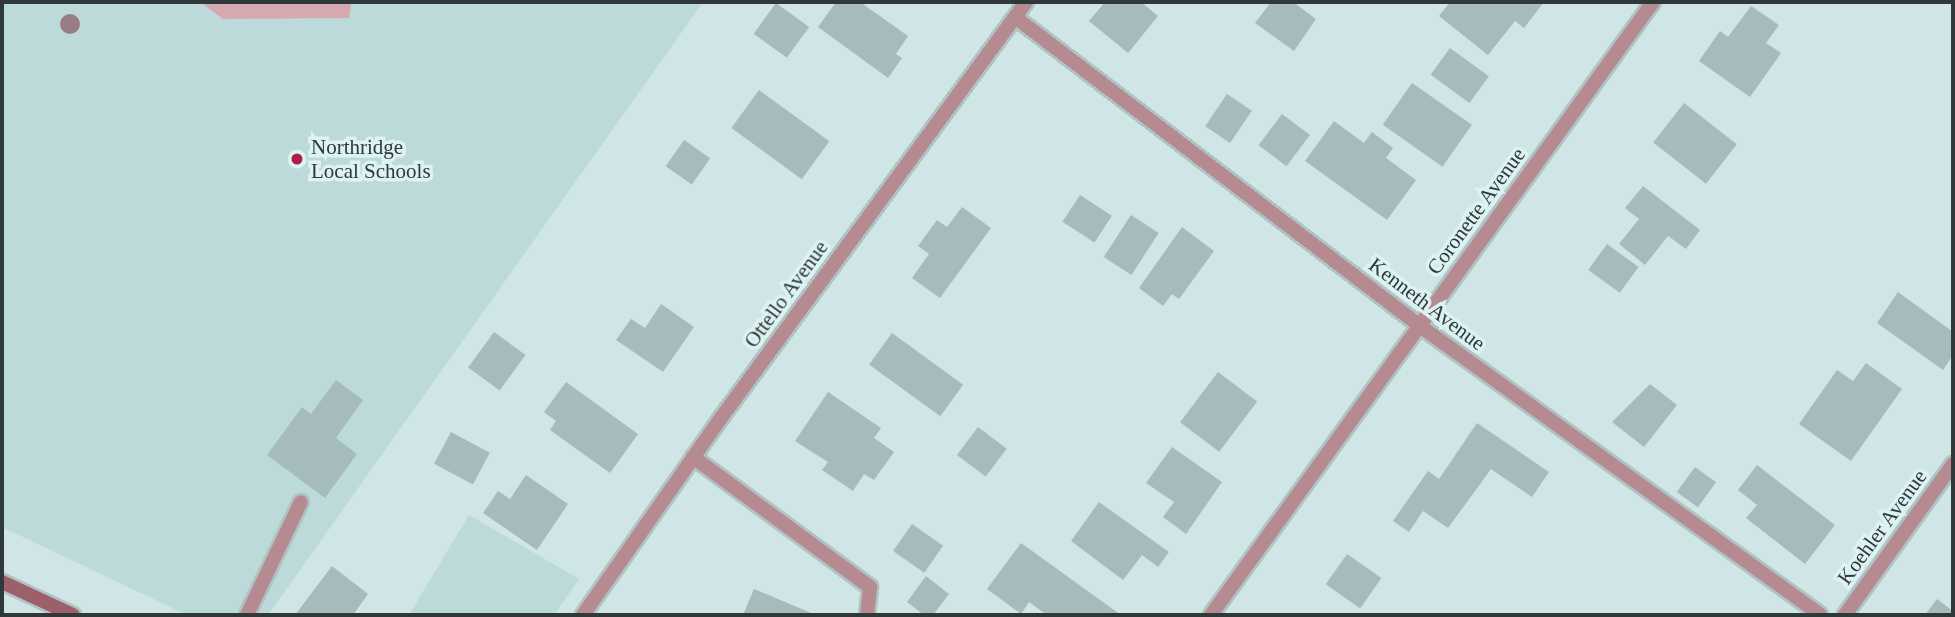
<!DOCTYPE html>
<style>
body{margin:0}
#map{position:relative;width:1955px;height:617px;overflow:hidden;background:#d0e5e5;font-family:"Times New Roman",serif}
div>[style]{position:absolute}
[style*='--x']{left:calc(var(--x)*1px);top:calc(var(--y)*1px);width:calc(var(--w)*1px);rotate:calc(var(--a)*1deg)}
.built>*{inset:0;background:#bcdada}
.green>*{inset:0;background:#d5a9af}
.building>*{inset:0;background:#a6bbbb;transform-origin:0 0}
.path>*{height:4.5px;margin-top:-2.25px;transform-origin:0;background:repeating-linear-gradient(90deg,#7f8e8e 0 5px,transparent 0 10px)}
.roads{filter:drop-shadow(2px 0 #b0c3c3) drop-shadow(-2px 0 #b0c3c3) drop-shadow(0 2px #b0c3c3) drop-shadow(0 -2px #b0c3c3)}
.lane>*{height:14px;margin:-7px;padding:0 7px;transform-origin:7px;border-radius:7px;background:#b58a90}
.street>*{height:14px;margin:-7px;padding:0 7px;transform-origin:7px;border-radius:7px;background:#b58a90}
.secondary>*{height:14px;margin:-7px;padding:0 7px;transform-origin:7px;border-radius:7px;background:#9d606a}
.trees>*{width:20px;height:20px;margin:-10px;border-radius:50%;background:#977e85}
.dots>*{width:19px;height:19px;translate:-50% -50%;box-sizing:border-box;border:4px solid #ddf2f2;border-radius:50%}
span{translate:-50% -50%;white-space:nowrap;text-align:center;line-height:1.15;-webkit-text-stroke:7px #ddf2f2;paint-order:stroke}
.poi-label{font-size:21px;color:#303939}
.left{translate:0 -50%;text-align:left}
.street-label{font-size:21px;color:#303939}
.frame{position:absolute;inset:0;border:4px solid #303939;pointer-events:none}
</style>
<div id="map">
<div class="built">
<div style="clip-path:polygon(2px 2px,703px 2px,268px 615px,187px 615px,2px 527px)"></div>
<div style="clip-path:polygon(469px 515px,579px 579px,554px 615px,409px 615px)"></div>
</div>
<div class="green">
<div style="clip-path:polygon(200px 2px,351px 2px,349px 18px,223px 19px)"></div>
</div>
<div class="building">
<div style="clip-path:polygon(836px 2px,860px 2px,908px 36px,896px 54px,902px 58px,888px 78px,818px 27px)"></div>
<div style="clip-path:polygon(1105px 2px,1141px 2px,1158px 16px,1128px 53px,1089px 21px)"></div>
<div style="clip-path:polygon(1271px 2px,1293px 2px,1316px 19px,1294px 51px,1255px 23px)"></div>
<div style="clip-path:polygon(1450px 2px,1544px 2px,1524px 28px,1515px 21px,1488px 55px,1439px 16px)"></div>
<div style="left:776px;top:3px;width:41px;height:38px;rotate:36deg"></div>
<div style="clip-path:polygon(1751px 6px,1779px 25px,1766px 43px,1781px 53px,1750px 97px,1699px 61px,1720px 31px,1728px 37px)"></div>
<div style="left:1450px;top:48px;width:48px;height:33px;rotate:36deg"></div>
<div style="left:1412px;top:83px;width:73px;height:51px;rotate:35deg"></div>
<div style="left:759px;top:90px;width:87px;height:47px;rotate:36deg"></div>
<div style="left:1227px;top:94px;width:30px;height:39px;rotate:34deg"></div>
<div style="left:1684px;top:103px;width:67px;height:50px;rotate:38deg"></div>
<div style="left:1282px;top:114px;width:35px;height:39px;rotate:37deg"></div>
<div style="clip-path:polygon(1334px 121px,1364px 143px,1372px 132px,1393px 148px,1386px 158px,1416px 180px,1387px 220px,1305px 161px)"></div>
<div style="left:684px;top:140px;width:32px;height:32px;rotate:35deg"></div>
<div style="clip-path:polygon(1643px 186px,1700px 230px,1686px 249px,1668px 236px,1645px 265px,1619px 244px,1639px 219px,1625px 208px)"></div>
<div style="left:1080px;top:195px;width:38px;height:32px;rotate:33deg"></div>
<div style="clip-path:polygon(962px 207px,991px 228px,940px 298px,912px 278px,929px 254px,918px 246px,937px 220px,947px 227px)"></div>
<div style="left:1131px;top:215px;width:33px;height:50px;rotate:33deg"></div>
<div style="clip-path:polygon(1182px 227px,1214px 251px,1179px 299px,1172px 294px,1163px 306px,1139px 288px)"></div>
<div style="left:1607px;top:244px;width:39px;height:32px;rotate:36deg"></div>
<div style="clip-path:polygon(1898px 292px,1953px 332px,1953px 355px,1943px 370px,1877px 323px)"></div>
<div style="clip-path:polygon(661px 304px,694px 327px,663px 372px,616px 340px,631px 319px,645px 328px)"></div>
<div style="left:494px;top:332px;width:39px;height:44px;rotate:36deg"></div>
<div style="left:892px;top:333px;width:88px;height:39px;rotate:36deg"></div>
<div style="clip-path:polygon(1866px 363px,1902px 389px,1851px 461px,1799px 424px,1837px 370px,1853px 381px)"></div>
<div style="left:1218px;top:372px;width:49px;height:63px;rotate:37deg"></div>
<div style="clip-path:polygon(336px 380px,363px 400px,336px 438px,357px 454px,325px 498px,267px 455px,302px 407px,311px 414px)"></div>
<div style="clip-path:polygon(566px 382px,638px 434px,610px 473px,550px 430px,556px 421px,544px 412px)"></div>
<div style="clip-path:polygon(1650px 384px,1677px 405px,1644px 447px,1612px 422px)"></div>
<div style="clip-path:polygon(828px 392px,881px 428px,874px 438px,894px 452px,874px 480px,864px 474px,853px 491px,822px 470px,828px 462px,795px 441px)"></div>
<div style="clip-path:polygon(1477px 423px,1549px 472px,1532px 497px,1491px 469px,1448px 528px,1423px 511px,1409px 532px,1393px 521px,1428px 471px,1439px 479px)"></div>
<div style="left:978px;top:427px;width:36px;height:35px;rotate:37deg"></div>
<div style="left:451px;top:432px;width:44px;height:36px;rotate:28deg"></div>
<div style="clip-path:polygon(1172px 447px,1222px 482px,1186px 534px,1163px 517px,1174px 502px,1146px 483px)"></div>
<div style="clip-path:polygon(1757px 465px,1835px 525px,1805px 564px,1746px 518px,1757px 505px,1738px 490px)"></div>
<div style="left:1695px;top:467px;width:26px;height:31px;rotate:36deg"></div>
<div style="clip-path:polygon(526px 475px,568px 504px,537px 550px,483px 513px,498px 491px,510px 499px)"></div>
<div style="clip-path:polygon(1099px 502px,1169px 552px,1158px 567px,1142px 555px,1123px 580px,1071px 541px)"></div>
<div style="left:912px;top:524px;width:38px;height:33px;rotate:35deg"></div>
<div style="clip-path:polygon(1021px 543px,1121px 615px,1047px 615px,1029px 602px,1021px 614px,987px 589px)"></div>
<div style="left:1347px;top:554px;width:42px;height:37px;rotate:35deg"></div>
<div style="clip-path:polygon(332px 566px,368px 594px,353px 615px,295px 615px)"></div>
<div style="clip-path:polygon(926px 576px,949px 594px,933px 615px,924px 615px,907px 602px)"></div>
<div style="clip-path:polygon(754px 589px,816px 615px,743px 615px)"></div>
<div style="clip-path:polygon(1937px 599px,1953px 611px,1953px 615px,1925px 615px)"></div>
</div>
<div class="path">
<div style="--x:212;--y:2;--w:5;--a:0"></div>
</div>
<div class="roads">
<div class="lane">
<div style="--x:693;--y:457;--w:220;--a:36.3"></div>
<div style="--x:870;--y:587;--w:28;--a:96"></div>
<div style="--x:247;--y:615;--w:125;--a:-64.5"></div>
</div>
<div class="street">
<div style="--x:1015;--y:17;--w:509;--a:37.34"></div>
<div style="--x:1420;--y:326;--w:493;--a:35.8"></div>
<div style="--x:583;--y:615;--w:241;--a:-55"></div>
<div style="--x:721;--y:418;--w:516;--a:-53.75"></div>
<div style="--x:1211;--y:615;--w:756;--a:-54.21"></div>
<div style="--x:1845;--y:615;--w:186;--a:-54.4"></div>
</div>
<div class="secondary">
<div style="--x:2;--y:582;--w:78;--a:24.9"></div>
</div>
</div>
<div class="trees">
<div style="left:70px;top:24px"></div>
</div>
<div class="dots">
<div style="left:297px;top:159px;background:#af1d4b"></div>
</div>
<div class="poi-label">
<span class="left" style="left:311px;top:159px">Northridge<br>Local Schools</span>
</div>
<div class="street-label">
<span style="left:1476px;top:211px;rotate:-54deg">Coronette Avenue</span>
<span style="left:786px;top:294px;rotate:-54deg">Ottello Avenue</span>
<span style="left:1427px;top:304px;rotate:37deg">Kenneth Avenue</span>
<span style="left:1882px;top:527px;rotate:-54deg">Koehler Avenue</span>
</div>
<div class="frame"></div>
</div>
